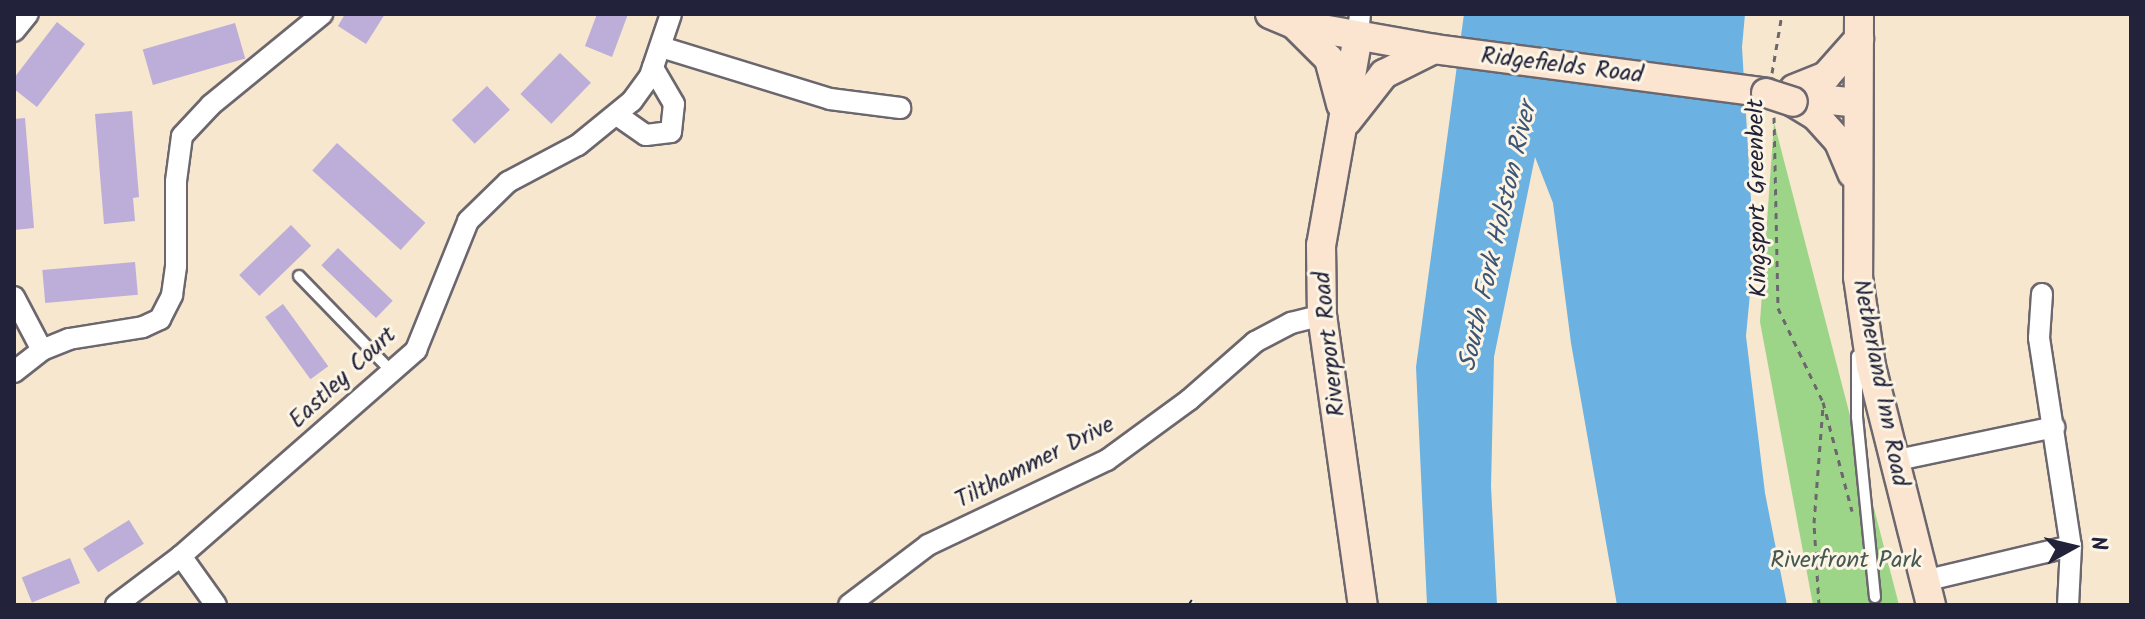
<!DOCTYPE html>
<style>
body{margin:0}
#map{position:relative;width:2145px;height:619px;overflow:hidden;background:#f6e7ce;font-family:Kalam,sans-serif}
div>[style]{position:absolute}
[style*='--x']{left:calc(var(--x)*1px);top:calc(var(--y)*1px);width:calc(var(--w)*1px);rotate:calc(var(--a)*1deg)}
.green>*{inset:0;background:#9dd588}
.water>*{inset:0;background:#6bb1e1}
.building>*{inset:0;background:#bcadd9;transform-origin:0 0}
.path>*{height:3px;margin-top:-1.5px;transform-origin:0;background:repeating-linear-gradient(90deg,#6c676e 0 6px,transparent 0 12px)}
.roads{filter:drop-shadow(2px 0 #6c676e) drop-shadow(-2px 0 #6c676e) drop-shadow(0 2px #6c676e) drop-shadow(0 -2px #6c676e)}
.lane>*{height:10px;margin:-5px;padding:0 5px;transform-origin:5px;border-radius:5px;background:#fff}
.street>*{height:20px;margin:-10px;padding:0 10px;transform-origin:10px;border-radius:10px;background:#fff}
.secondary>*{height:28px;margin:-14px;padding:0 14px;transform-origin:14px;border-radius:14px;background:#fce5d0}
.rail>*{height:8px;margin-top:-4px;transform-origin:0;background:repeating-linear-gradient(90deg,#fcf5e5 0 15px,#22223b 0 30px);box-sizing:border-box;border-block:2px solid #22223b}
.bridges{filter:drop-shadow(2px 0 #6c676e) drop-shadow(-2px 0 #6c676e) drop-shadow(0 2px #6c676e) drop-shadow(0 -2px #6c676e)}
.secondary-bridge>*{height:28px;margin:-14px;padding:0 14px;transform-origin:14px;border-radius:14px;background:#fce5d0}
span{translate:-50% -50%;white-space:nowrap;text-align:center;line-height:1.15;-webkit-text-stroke:6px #fcf5e5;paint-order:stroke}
.street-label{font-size:24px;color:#22223b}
.park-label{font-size:24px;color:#475852}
.water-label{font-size:26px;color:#3c5475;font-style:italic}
.frame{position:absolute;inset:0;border:16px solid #22223b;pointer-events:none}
.north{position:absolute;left:2033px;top:507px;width:80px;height:80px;-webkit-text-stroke:6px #fcf5e5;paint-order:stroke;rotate:82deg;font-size:22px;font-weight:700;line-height:32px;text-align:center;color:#22223b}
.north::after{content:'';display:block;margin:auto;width:28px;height:36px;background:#22223b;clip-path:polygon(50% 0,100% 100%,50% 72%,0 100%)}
</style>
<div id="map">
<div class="green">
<div style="clip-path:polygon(1774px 122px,1899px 605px,1813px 605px,1760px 322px)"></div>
</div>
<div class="water">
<div style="clip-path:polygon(1464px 14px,1745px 14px,1742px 47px,1754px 251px,1746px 336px,1765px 493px,1787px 605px,1617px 605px,1571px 343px,1553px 203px,1535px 157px,1494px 357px,1491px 486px,1497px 605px,1427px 605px,1416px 367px)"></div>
</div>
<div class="building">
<div style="clip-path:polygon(345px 14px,385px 14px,366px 44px,338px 26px)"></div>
<div style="clip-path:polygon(597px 14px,628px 14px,612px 57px,585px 46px)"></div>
<div style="clip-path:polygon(57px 22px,85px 44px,37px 107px,14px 89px,14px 78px)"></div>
<div style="left:235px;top:23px;width:37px;height:96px;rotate:74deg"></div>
<div style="left:560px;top:53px;width:43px;height:57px;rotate:44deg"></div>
<div style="left:487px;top:86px;width:33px;height:49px;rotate:46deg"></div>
<div style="clip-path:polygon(132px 111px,139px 197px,133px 198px,135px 221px,104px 224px,95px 114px)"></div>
<div style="clip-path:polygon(25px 118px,34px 228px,14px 230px,14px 119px)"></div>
<div style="left:337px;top:143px;width:119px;height:37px;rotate:42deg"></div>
<div style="left:291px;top:225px;width:29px;height:72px;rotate:46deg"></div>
<div style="left:338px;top:248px;width:76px;height:24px;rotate:44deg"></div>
<div style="left:135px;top:262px;width:33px;height:93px;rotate:85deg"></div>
<div style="left:283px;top:304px;width:77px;height:22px;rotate:54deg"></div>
<div style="left:129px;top:520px;width:28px;height:54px;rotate:58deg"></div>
<div style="left:70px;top:558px;width:27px;height:52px;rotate:68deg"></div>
</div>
<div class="path">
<div style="--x:1772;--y:73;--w:60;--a:-80.4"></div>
<div style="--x:1774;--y:117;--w:191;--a:88.8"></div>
<div style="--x:1778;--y:308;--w:104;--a:64.4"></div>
<div style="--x:1823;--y:402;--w:113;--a:75.1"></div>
<div style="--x:1819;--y:605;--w:82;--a:-93.5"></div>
<div style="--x:1814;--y:523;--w:117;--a:-85.6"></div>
</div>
<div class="roads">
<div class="lane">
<div style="--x:299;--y:276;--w:135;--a:45.9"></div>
<div style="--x:1857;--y:356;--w:61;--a:90"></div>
<div style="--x:1857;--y:417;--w:181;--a:84.3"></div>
</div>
<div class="street">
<div style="--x:14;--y:31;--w:22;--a:-51"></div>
<div style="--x:1358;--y:36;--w:22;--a:-85"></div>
<div style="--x:661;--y:47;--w:177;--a:17.1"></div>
<div style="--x:830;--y:99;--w:71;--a:7.3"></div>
<div style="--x:617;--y:115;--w:35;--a:35"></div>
<div style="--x:646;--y:135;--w:25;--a:-7"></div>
<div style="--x:671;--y:132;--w:28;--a:-84"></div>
<div style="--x:674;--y:104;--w:42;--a:-120.3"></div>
<div style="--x:2042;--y:294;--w:44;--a:93.9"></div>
<div style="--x:2039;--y:338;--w:210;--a:81.3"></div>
<div style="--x:2071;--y:546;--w:59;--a:92.9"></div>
<div style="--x:14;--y:297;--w:60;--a:62.2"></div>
<div style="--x:42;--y:350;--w:29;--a:-22"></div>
<div style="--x:69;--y:339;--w:75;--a:-9.2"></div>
<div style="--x:143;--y:327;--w:19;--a:-25"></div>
<div style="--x:160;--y:319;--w:27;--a:-63"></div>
<div style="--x:172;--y:295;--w:29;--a:-82"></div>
<div style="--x:176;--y:266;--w:85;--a:-90"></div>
<div style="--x:176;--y:181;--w:45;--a:-82.4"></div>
<div style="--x:182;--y:136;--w:42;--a:-46.9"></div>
<div style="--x:211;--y:105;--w:144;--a:-39.3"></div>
<div style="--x:14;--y:372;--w:36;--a:-38"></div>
<div style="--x:1893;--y:461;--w:165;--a:-11.9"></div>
<div style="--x:181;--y:556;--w:60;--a:54.5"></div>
<div style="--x:1924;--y:581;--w:151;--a:-13.4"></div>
<div style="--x:116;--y:605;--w:81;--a:-37"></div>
<div style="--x:181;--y:556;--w:313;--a:-41.2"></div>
<div style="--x:416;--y:350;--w:139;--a:-68"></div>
<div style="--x:468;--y:221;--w:56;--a:-44.3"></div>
<div style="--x:508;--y:182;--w:79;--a:-27.9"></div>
<div style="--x:578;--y:145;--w:70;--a:-39.2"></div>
<div style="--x:632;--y:101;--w:31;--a:-54"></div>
<div style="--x:650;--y:76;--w:65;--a:-71.3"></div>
<div style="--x:849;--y:605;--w:99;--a:-37.2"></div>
<div style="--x:928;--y:545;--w:198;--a:-25.4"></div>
<div style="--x:1107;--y:460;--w:102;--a:-36.2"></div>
<div style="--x:1189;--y:400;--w:88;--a:-41.3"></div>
<div style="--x:1255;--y:342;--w:41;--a:-27.8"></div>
<div style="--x:1291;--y:323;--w:32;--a:-14"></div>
</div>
<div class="secondary">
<div style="--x:1270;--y:14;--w:26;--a:23"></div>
<div style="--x:1294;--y:24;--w:142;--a:10.1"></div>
<div style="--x:1434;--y:49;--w:335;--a:7.5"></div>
<div style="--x:1859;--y:14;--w:263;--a:90.2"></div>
<div style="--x:1858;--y:277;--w:90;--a:81.7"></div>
<div style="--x:1871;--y:366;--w:246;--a:75.9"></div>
<div style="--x:1294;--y:24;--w:49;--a:45"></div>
<div style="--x:1329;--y:59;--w:47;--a:75.1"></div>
<div style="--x:1358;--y:36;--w:212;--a:100"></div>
<div style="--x:1321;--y:245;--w:70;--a:89.2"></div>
<div style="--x:1322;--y:315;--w:293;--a:82"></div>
<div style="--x:1794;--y:89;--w:35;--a:-22"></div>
<div style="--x:1826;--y:76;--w:50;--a:-48.3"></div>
<div style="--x:1793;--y:96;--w:64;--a:6.2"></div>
<div style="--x:1793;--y:102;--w:26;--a:31"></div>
<div style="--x:1815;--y:115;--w:36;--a:48"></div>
<div style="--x:1839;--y:142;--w:34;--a:67"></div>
<div style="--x:1347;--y:121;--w:60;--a:-51.8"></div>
<div style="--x:1384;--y:74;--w:56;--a:-26.6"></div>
</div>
</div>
<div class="rail">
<div style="--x:1192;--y:605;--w:4;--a:-56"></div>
</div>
<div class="bridges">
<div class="secondary-bridge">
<div style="--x:1766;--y:93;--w:28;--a:18"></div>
</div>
</div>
<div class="street-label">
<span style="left:1562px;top:66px;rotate:7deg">Ridgefields Road</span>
<span style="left:1758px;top:198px;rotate:-91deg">Kingsport Greenbelt</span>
<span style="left:1330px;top:344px;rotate:-96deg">Riverport Road</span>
<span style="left:343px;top:378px;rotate:-43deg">Eastley Court</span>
<span style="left:1880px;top:383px;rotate:79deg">Netherland Inn Road</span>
<span style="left:1035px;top:463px;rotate:-27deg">Tilthammer Drive</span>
</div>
<div class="park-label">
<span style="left:1846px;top:561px">Riverfront Park</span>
</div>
<div class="water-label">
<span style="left:1499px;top:237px;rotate:-77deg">South Fork Holston River</span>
</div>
<div class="frame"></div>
<div class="north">N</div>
</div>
